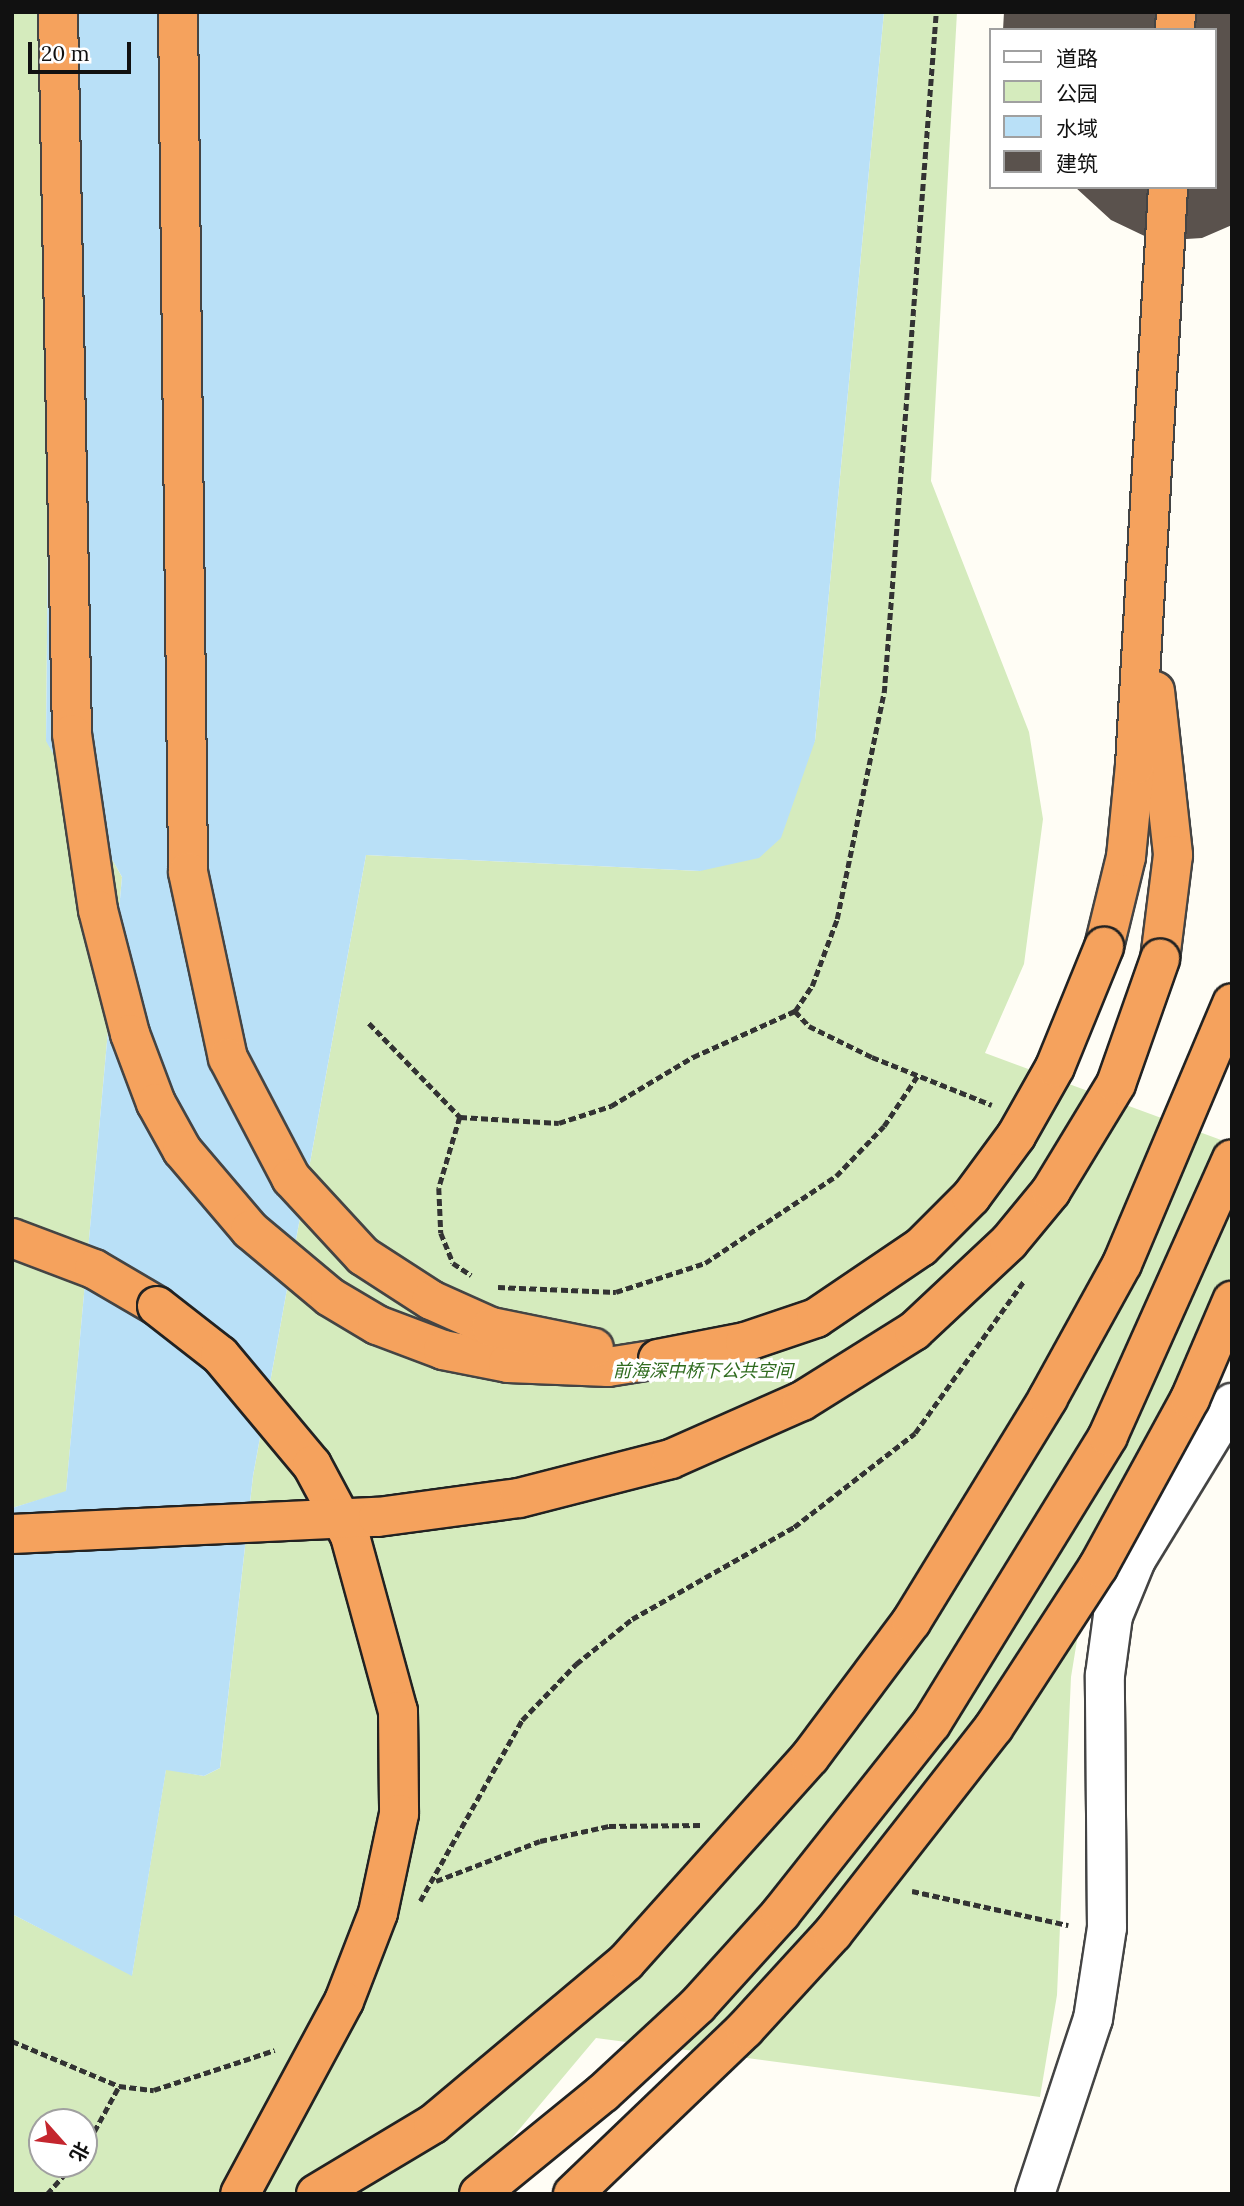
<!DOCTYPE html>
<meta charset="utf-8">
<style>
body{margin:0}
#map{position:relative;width:1244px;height:2206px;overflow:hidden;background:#fffdf5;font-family:Lora,"Noto Sans SC",serif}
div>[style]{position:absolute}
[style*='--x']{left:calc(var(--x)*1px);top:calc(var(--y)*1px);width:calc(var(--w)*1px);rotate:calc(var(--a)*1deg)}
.green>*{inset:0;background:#d5ebbd}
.water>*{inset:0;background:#b9e0f7}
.building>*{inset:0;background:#5a524d}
.path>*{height:4.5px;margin-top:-2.25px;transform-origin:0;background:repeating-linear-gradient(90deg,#333 0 7px,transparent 0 10.5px)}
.roads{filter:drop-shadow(2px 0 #444) drop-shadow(-2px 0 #444) drop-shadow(0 2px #444) drop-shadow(0 -2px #444)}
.minor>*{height:38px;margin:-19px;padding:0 19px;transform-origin:19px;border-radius:19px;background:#fff}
.highway>*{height:38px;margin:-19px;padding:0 19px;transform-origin:19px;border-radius:19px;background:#f5a25d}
.bridges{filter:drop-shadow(2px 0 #222) drop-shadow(-2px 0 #222) drop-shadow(0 2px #222) drop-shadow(0 -2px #222)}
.highway-bridge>*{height:38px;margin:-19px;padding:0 19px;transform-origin:19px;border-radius:19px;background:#f5a25d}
span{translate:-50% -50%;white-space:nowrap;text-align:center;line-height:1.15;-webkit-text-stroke:7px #fff;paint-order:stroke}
.park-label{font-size:18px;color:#2f6b1f;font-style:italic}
.frame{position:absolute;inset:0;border:14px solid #111;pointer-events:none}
.legend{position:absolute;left:989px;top:28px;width:228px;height:161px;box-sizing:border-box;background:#fff;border:2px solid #a0a0a0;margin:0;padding:9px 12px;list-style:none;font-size:21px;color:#111}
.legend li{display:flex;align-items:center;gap:14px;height:35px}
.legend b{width:35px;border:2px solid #a0a0a0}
.north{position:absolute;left:28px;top:2108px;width:70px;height:70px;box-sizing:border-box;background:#fff;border:2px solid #a0a0a0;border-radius:50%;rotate:118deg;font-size:19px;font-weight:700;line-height:28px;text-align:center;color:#111}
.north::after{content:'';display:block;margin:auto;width:24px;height:32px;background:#c4262e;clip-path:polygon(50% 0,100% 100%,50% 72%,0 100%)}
.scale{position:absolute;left:28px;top:42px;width:103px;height:32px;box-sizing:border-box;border:4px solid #111;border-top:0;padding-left:9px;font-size:21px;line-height:24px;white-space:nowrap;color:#111;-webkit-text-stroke:5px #fff;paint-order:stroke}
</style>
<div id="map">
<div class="green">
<div style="clip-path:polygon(12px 12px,53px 12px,46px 740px,122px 877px,66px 1492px,12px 1508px)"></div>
<div style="clip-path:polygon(evenodd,884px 12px,957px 12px,931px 481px,1029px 732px,1043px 819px,1024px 964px,985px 1053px,1232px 1144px,1232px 1314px,1094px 1537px,1071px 1677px,1057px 1995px,1040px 2097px,596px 2038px,465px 2194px,12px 2194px,12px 1914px,132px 1975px,166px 1769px,204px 1776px,220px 1768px,253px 1476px,366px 855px,700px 871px,815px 741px,884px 12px,42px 2122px,84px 2122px,84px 2164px,42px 2164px,42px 2122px)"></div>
</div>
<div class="water">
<div style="clip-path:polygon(53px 12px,884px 12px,815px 741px,781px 838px,759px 858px,700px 871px,366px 855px,253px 1476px,220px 1768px,204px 1776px,166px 1770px,132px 1976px,12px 1914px,12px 1508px,66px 1491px,122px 877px,46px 741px)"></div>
</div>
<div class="building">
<div style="clip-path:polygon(1004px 12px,1232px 12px,1232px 225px,1202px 238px,1155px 241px,1111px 220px,1075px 187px,1214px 187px,1214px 30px,1003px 30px)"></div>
</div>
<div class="path">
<div style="--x:795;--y:1011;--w:21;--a:47"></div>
<div style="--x:809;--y:1026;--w:70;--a:26.2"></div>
<div style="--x:872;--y:1057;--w:129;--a:21.8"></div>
<div style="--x:369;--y:1023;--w:131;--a:45.9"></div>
<div style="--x:460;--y:1117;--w:99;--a:3.5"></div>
<div style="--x:559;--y:1123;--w:55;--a:-18.1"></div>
<div style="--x:611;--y:1106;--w:96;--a:-30.9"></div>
<div style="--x:693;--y:1057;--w:112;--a:-24.3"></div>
<div style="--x:795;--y:1011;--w:30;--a:-56"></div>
<div style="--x:812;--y:986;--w:72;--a:-69.5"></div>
<div style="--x:837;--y:919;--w:231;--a:-78.3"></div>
<div style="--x:884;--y:693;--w:683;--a:-85.63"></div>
<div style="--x:460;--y:1117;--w:74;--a:106.5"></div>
<div style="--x:439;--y:1188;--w:45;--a:87.5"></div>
<div style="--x:441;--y:1233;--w:32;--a:68"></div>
<div style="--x:453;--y:1263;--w:22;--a:34"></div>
<div style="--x:498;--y:1287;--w:118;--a:2.4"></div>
<div style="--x:616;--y:1292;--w:94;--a:-18"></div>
<div style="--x:705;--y:1263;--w:157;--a:-33.6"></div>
<div style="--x:836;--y:1176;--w:69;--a:-46.2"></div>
<div style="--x:884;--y:1126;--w:61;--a:-56.3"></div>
<div style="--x:436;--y:1881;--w:111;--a:-21"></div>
<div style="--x:540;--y:1841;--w:71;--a:-12.3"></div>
<div style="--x:609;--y:1826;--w:92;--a:-0.6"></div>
<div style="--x:912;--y:1891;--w:160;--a:12.3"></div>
<div style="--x:420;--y:1901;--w:208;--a:-60.6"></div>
<div style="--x:522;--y:1720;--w:78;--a:-46"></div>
<div style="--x:576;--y:1664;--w:72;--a:-38.8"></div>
<div style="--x:632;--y:1619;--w:186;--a:-29.6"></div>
<div style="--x:794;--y:1527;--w:153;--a:-37.8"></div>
<div style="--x:915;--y:1433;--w:186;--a:-54.4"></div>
<div style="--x:12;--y:2041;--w:116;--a:22.8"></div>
<div style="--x:119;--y:2086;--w:35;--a:7"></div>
<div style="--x:154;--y:2090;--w:127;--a:-18.3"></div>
<div style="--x:84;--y:2150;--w:73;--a:-61.3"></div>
<div style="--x:47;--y:2194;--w:40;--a:-48"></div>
</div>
<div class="roads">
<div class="minor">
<div style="--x:1035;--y:2194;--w:184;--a:-71.7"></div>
<div style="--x:1093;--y:2019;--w:92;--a:-81.3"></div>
<div style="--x:1107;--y:1928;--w:253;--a:-90.5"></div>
<div style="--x:1105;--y:1675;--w:60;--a:-82.3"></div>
<div style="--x:1113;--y:1616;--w:61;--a:-67.7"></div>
<div style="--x:1136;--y:1560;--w:184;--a:-58.6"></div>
</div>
<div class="highway">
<div style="--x:58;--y:12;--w:722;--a:88.89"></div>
<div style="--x:72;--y:734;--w:178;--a:81.6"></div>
<div style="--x:98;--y:910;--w:128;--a:75.5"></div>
<div style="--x:130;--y:1034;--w:74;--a:69.4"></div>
<div style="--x:156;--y:1103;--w:54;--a:61"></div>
<div style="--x:182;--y:1150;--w:105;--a:49.6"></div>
<div style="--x:250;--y:1230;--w:104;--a:39.9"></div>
<div style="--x:330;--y:1297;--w:55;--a:30.8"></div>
<div style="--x:377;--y:1325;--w:71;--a:20.7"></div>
<div style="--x:443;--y:1350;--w:66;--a:11.3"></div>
<div style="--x:508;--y:1363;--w:100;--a:2.3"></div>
<div style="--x:608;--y:1367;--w:51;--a:-9.1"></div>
<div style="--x:178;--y:12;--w:860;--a:89.33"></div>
<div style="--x:188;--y:872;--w:190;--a:77.9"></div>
<div style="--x:228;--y:1058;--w:136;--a:62.3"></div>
<div style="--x:291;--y:1178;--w:106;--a:47.3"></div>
<div style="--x:363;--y:1256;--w:81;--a:32.9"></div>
<div style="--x:431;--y:1300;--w:66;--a:24.2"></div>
<div style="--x:491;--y:1327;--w:105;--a:11.5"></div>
<div style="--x:1175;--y:30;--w:18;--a:-87"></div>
<div style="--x:1155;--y:691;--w:165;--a:83.7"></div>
<div style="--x:1173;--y:855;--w:105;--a:97.1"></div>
<div style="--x:1104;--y:947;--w:93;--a:-76.3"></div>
<div style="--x:1126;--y:857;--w:92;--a:-84.4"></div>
<div style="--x:1135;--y:765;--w:579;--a:-86.73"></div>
<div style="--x:12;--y:1238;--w:88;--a:20.7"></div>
<div style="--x:94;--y:1269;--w:73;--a:30.4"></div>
</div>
</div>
<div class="bridges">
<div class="highway-bridge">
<div style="--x:157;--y:1306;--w:80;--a:37.9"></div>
<div style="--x:220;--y:1355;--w:143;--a:50.1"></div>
<div style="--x:312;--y:1465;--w:81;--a:61.8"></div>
<div style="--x:350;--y:1536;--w:181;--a:74.7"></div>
<div style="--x:398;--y:1711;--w:103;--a:89.4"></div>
<div style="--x:399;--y:1814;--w:101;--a:102"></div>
<div style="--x:378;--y:1913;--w:94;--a:111.1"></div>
<div style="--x:344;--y:2001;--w:219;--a:118.3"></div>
<div style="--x:658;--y:1359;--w:89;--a:-11.1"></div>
<div style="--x:745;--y:1342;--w:75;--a:-18.7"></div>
<div style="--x:816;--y:1318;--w:127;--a:-34.1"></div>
<div style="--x:921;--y:1247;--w:71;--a:-45"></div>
<div style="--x:971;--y:1197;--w:76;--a:-53.6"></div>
<div style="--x:1016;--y:1136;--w:79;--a:-60.5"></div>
<div style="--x:1055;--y:1067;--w:130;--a:-67.8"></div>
<div style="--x:12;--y:1534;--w:366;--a:-2.7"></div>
<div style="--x:378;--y:1517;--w:142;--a:-7.7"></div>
<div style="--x:519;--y:1498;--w:157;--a:-14.4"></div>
<div style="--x:671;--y:1459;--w:143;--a:-23.9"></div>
<div style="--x:802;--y:1401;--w:132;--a:-32"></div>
<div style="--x:914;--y:1331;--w:130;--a:-43.1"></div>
<div style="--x:1009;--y:1242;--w:66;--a:-50.5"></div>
<div style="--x:1051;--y:1191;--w:125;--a:-58.7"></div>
<div style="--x:1116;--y:1084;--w:133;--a:-70.6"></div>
<div style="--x:316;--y:2194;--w:136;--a:-30.9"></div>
<div style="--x:433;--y:2124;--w:252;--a:-40"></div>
<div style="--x:626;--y:1962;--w:275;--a:-48.1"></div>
<div style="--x:810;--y:1757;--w:169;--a:-53.2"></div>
<div style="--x:911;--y:1622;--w:263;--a:-58.5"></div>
<div style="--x:1048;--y:1398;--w:153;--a:-61.1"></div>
<div style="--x:1122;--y:1264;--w:283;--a:-67.1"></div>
<div style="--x:479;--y:2194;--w:160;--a:-39.2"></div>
<div style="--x:603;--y:2093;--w:129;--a:-42.8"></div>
<div style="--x:698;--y:2005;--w:124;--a:-47.9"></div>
<div style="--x:781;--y:1913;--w:241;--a:-51.6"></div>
<div style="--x:931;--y:1724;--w:338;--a:-58.4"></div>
<div style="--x:1108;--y:1436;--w:303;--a:-65.9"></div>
<div style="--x:573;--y:2194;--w:238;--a:-43.8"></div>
<div style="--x:745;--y:2029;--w:130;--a:-47.5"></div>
<div style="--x:833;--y:1933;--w:261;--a:-52"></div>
<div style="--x:994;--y:1727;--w:191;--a:-57"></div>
<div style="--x:1098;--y:1567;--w:192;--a:-61.3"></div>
<div style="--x:1190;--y:1399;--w:107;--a:-66.8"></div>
</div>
</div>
<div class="park-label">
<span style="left:703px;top:1371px">前海深中桥下公共空间</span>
</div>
<div class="frame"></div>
<ul class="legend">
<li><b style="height:9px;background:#fff"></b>道路</li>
<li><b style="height:19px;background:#d5ebbd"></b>公园</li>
<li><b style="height:19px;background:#b9e0f7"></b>水域</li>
<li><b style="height:19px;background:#5a524d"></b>建筑</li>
</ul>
<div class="north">北</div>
<div class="scale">20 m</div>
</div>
